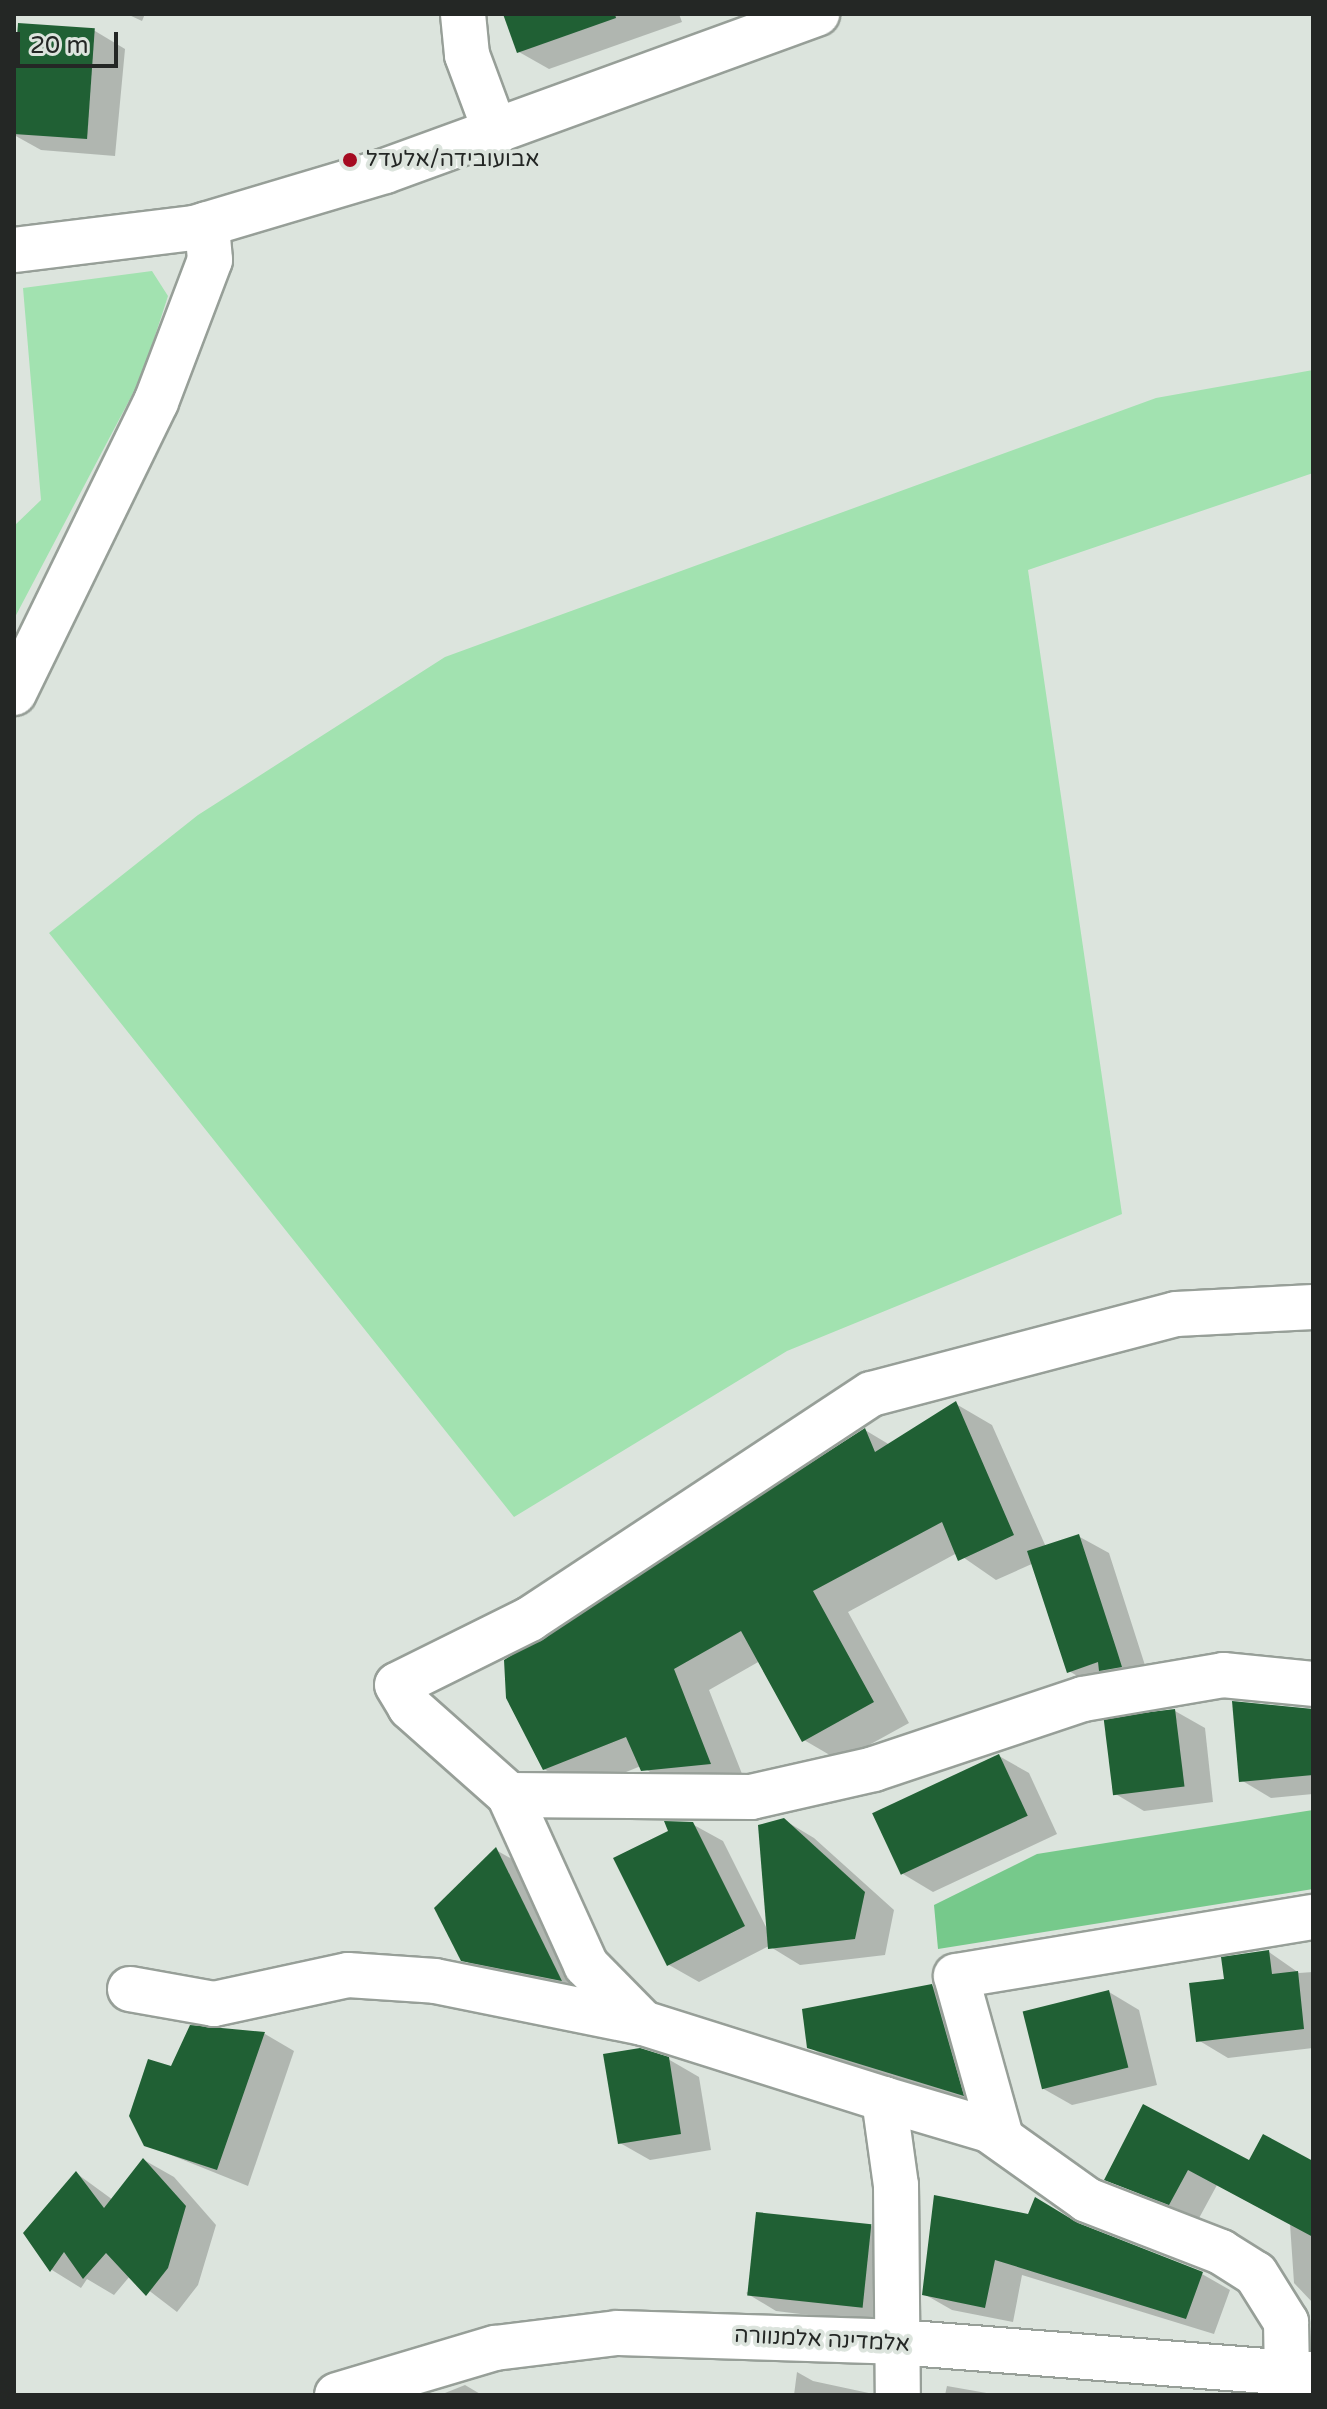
<!DOCTYPE html>
<meta charset="utf-8">
<style>
body{margin:0}
#map{position:relative;width:1327px;height:2409px;overflow:hidden;background:#dce4dd;font-family:"Varela Round","Noto Sans Hebrew",sans-serif}
div>[style]{position:absolute}
[style*='--x']{left:calc(var(--x)*1px);top:calc(var(--y)*1px);width:calc(var(--w)*1px);rotate:calc(var(--a)*1deg)}
.green>*{inset:0;background:#a2e2b0}
.forest>*{inset:0;background:#76c98b}
.shadow>*{inset:0;background:#0003}
.building>*{inset:0;background:#206034;transform-origin:0 0}
.roads{filter:drop-shadow(2px 0 #979f98) drop-shadow(-2px 0 #979f98) drop-shadow(0 2px #979f98) drop-shadow(0 -2px #979f98)}
.minor>*{height:44px;margin:-22px;padding:0 22px;transform-origin:22px;border-radius:22px;background:#fff}
.dots>*{width:22px;height:22px;translate:-50% -50%;box-sizing:border-box;border:4px solid #dce4dd;border-radius:50%}
span{translate:-50% -50%;white-space:nowrap;text-align:center;line-height:1.15;-webkit-text-stroke:8px #dce4dd;paint-order:stroke}
.poi-label{font-size:22px;color:#242725}
.left{translate:0 -50%;text-align:left}
.street-label{font-size:22px;color:#242725}
.frame{position:absolute;inset:0;border:16px solid #242725;pointer-events:none}
.scale{position:absolute;left:16px;top:32px;width:102px;height:36px;box-sizing:border-box;border:4px solid #242725;border-top:0;padding-left:10px;font-size:24px;line-height:28px;white-space:nowrap;color:#242725;-webkit-text-stroke:6px #dce4dd;paint-order:stroke}
</style>
<div id="map">
<div class="green">
<div style="clip-path:polygon(152px 271px,168px 296px,142px 376px,14px 619px,14px 526px,41px 500px,23px 288px)"></div>
<div style="clip-path:polygon(1313px 370px,1313px 473px,1028px 570px,1122px 1214px,787px 1351px,514px 1517px,49px 933px,198px 815px,445px 657px,1156px 398px)"></div>
</div>
<div class="forest">
<div style="clip-path:polygon(1313px 1810px,1313px 1889px,938px 1949px,934px 1905px,1037px 1854px)"></div>
</div>
<div class="shadow">
<div style="clip-path:polygon(127px 14px,145px 14px,142px 21px)"></div>
<div style="clip-path:polygon(505px 14px,679px 14px,682px 22px,549px 69px,519px 52px)"></div>
<div style="clip-path:polygon(20px 25px,95px 31px,125px 49px,115px 156px,41px 150px,14px 135px)"></div>
<div style="clip-path:polygon(956px 1404px,992px 1425px,1046px 1547px,1078px 1536px,1109px 1553px,1151px 1684px,1099px 1689px,1069px 1671px,1034px 1563px,996px 1580px,957px 1553px,848px 1612px,909px 1723px,840px 1761px,804px 1740px,760px 1661px,709px 1690px,746px 1784px,679px 1791px,641px 1766px,581px 1790px,544px 1769px,865px 1430px,890px 1445px)"></div>
<div style="clip-path:polygon(1175px 1711px,1205px 1728px,1213px 1802px,1144px 1811px,1114px 1793px)"></div>
<div style="clip-path:polygon(1313px 1711px,1313px 1794px,1271px 1798px,1241px 1780px)"></div>
<div style="clip-path:polygon(999px 1756px,1029px 1773px,1057px 1834px,933px 1892px,903px 1874px)"></div>
<div style="clip-path:polygon(784px 1820px,814px 1838px,894px 1910px,885px 1955px,800px 1965px,769px 1946px,699px 1982px,669px 1965px,692px 1824px,723px 1841px,768px 1931px)"></div>
<div style="clip-path:polygon(496px 1850px,526px 1867px,590px 1997px,493px 1977px,462px 1959px)"></div>
<div style="clip-path:polygon(1269px 1952px,1299px 1973px,1313px 1972px,1313px 2048px,1228px 2058px,1198px 2040px,1226px 1981px)"></div>
<div style="clip-path:polygon(932px 1986px,962px 2004px,992px 2112px,839px 2065px,809px 2047px)"></div>
<div style="clip-path:polygon(1109px 1992px,1139px 2010px,1157px 2085px,1072px 2105px,1042px 2088px)"></div>
<div style="clip-path:polygon(192px 2027px,265px 2034px,294px 2051px,248px 2186px,146px 2145px)"></div>
<div style="clip-path:polygon(668px 2059px,699px 2077px,711px 2150px,650px 2160px,620px 2143px)"></div>
<div style="clip-path:polygon(144px 2160px,174px 2177px,216px 2225px,198px 2285px,177px 2312px,130px 2276px,114px 2295px,87px 2279px,81px 2288px,52px 2270px,25px 2233px,76px 2173px,113px 2200px)"></div>
<div style="clip-path:polygon(1249px 2162px,1313px 2163px,1313px 2303px,1294px 2283px,1290px 2224px,1217px 2185px,1198px 2220px,1106px 2179px)"></div>
<div style="clip-path:polygon(936px 2197px,1081px 2227px,1202px 2274px,1230px 2290px,1214px 2334px,1022px 2275px,1013px 2322px,952px 2310px,924px 2294px)"></div>
<div style="clip-path:polygon(871px 2226px,901px 2243px,899px 2326px,776px 2311px,746px 2293px)"></div>
<div style="clip-path:polygon(797px 2372px,813px 2381px,878px 2395px,794px 2395px)"></div>
<div style="clip-path:polygon(465px 2385px,482px 2395px,440px 2395px)"></div>
<div style="clip-path:polygon(947px 2386px,998px 2395px,945px 2395px)"></div>
</div>
<div class="building">
<div style="clip-path:polygon(503px 14px,615px 14px,616px 18px,517px 53px)"></div>
<div style="left:18px;top:23px;width:77px;height:111px;rotate:4deg"></div>
<div style="clip-path:polygon(956px 1401px,1014px 1535px,958px 1561px,942px 1522px,813px 1591px,874px 1702px,802px 1742px,741px 1631px,674px 1669px,711px 1764px,641px 1771px,626px 1737px,543px 1770px,506px 1698px,504px 1660px,865px 1428px,875px 1452px)"></div>
<div style="clip-path:polygon(1079px 1534px,1117px 1651px,1122px 1667px,1099px 1671px,1098px 1662px,1067px 1673px,1027px 1551px)"></div>
<div style="clip-path:polygon(1232px 1701px,1313px 1709px,1313px 1775px,1239px 1782px)"></div>
<div style="left:1175px;top:1709px;width:78px;height:72px;rotate:83deg"></div>
<div style="left:999px;top:1754px;width:68px;height:140px;rotate:65deg"></div>
<div style="clip-path:polygon(784px 1818px,865px 1892px,855px 1939px,768px 1949px,758px 1825px)"></div>
<div style="clip-path:polygon(664px 1821px,693px 1822px,745px 1926px,667px 1966px,613px 1858px,668px 1831px)"></div>
<div style="clip-path:polygon(496px 1847px,562px 1981px,461px 1961px,434px 1908px)"></div>
<div style="clip-path:polygon(1269px 1950px,1272px 1974px,1298px 1971px,1304px 2029px,1196px 2042px,1189px 1983px,1224px 1979px,1221px 1957px)"></div>
<div style="clip-path:polygon(932px 1984px,964px 2096px,807px 2048px,802px 2009px)"></div>
<div style="left:1109px;top:1990px;width:80px;height:89px;rotate:76deg"></div>
<div style="clip-path:polygon(190px 2025px,265px 2032px,217px 2170px,144px 2146px,129px 2116px,148px 2059px,171px 2066px)"></div>
<div style="clip-path:polygon(640px 2048px,669px 2057px,681px 2134px,618px 2144px,603px 2054px)"></div>
<div style="clip-path:polygon(1143px 2104px,1249px 2160px,1263px 2134px,1313px 2161px,1313px 2237px,1188px 2170px,1169px 2205px,1104px 2180px)"></div>
<div style="clip-path:polygon(143px 2158px,186px 2206px,168px 2268px,146px 2296px,106px 2253px,83px 2279px,64px 2252px,50px 2272px,23px 2233px,76px 2171px,104px 2208px)"></div>
<div style="clip-path:polygon(934px 2195px,1028px 2214px,1035px 2197px,1078px 2223px,1203px 2272px,1186px 2319px,995px 2260px,985px 2308px,922px 2295px)"></div>
<div style="left:756px;top:2212px;width:116px;height:84px;rotate:6deg"></div>
</div>
<div class="roads">
<div class="minor">
<div style="--x:463;--y:14;--w:41;--a:84.4"></div>
<div style="--x:467;--y:55;--w:83;--a:69.6"></div>
<div style="--x:14;--y:250;--w:181;--a:-7"></div>
<div style="--x:194;--y:228;--w:199;--a:-16.6"></div>
<div style="--x:385;--y:171;--w:460;--a:-20"></div>
<div style="--x:14;--y:693;--w:324;--a:-64"></div>
<div style="--x:156;--y:402;--w:152;--a:-69.2"></div>
<div style="--x:210;--y:260;--w:36;--a:-95"></div>
<div style="--x:1313;--y:1307;--w:137;--a:177.1"></div>
<div style="--x:1176;--y:1314;--w:315;--a:165.3"></div>
<div style="--x:871;--y:1394;--w:409;--a:146.6"></div>
<div style="--x:530;--y:1619;--w:148;--a:153.6"></div>
<div style="--x:397;--y:1685;--w:26;--a:59"></div>
<div style="--x:410;--y:1707;--w:132;--a:41.6"></div>
<div style="--x:509;--y:1795;--w:242;--a:0.5"></div>
<div style="--x:751;--y:1797;--w:126;--a:-12.8"></div>
<div style="--x:874;--y:1769;--w:220;--a:-18.5"></div>
<div style="--x:1083;--y:1699;--w:142;--a:-9.7"></div>
<div style="--x:1223;--y:1675;--w:90;--a:5.7"></div>
<div style="--x:509;--y:1795;--w:187;--a:65.6"></div>
<div style="--x:586;--y:1965;--w:81;--a:45.5"></div>
<div style="--x:643;--y:2023;--w:253;--a:17.5"></div>
<div style="--x:884;--y:2099;--w:87;--a:82.1"></div>
<div style="--x:896;--y:2185;--w:210;--a:89.5"></div>
<div style="--x:130;--y:1989;--w:85;--a:10.1"></div>
<div style="--x:214;--y:2004;--w:137;--a:-12.2"></div>
<div style="--x:348;--y:1975;--w:87;--a:3.9"></div>
<div style="--x:435;--y:1981;--w:212;--a:11.4"></div>
<div style="--x:884;--y:2099;--w:109;--a:16.4"></div>
<div style="--x:989;--y:2130;--w:120;--a:35.5"></div>
<div style="--x:1087;--y:2200;--w:144;--a:21.2"></div>
<div style="--x:1221;--y:2252;--w:41;--a:32.2"></div>
<div style="--x:1256;--y:2274;--w:57;--a:58"></div>
<div style="--x:1286;--y:2322;--w:52;--a:88.9"></div>
<div style="--x:1001;--y:2137;--w:167;--a:-105.6"></div>
<div style="--x:956;--y:1976;--w:362;--a:-9.4"></div>
<div style="--x:337;--y:2395;--w:165;--a:-16.6"></div>
<div style="--x:495;--y:2348;--w:123;--a:-7"></div>
<div style="--x:617;--y:2333;--w:280;--a:1.8"></div>
<div style="--x:897;--y:2342;--w:417;--a:4.5"></div>
</div>
</div>
<div class="dots">
<div style="left:350px;top:160px;background:#a50b21"></div>
</div>
<div class="poi-label">
<span class="left" style="left:366px;top:160px">אבועובידה/אלעדל</span>
</div>
<div class="street-label">
<span style="left:822px;top:2340px;rotate:3deg">אלמדינה אלמנוורה</span>
</div>
<div class="frame"></div>
<div class="scale">20 m</div>
</div>
